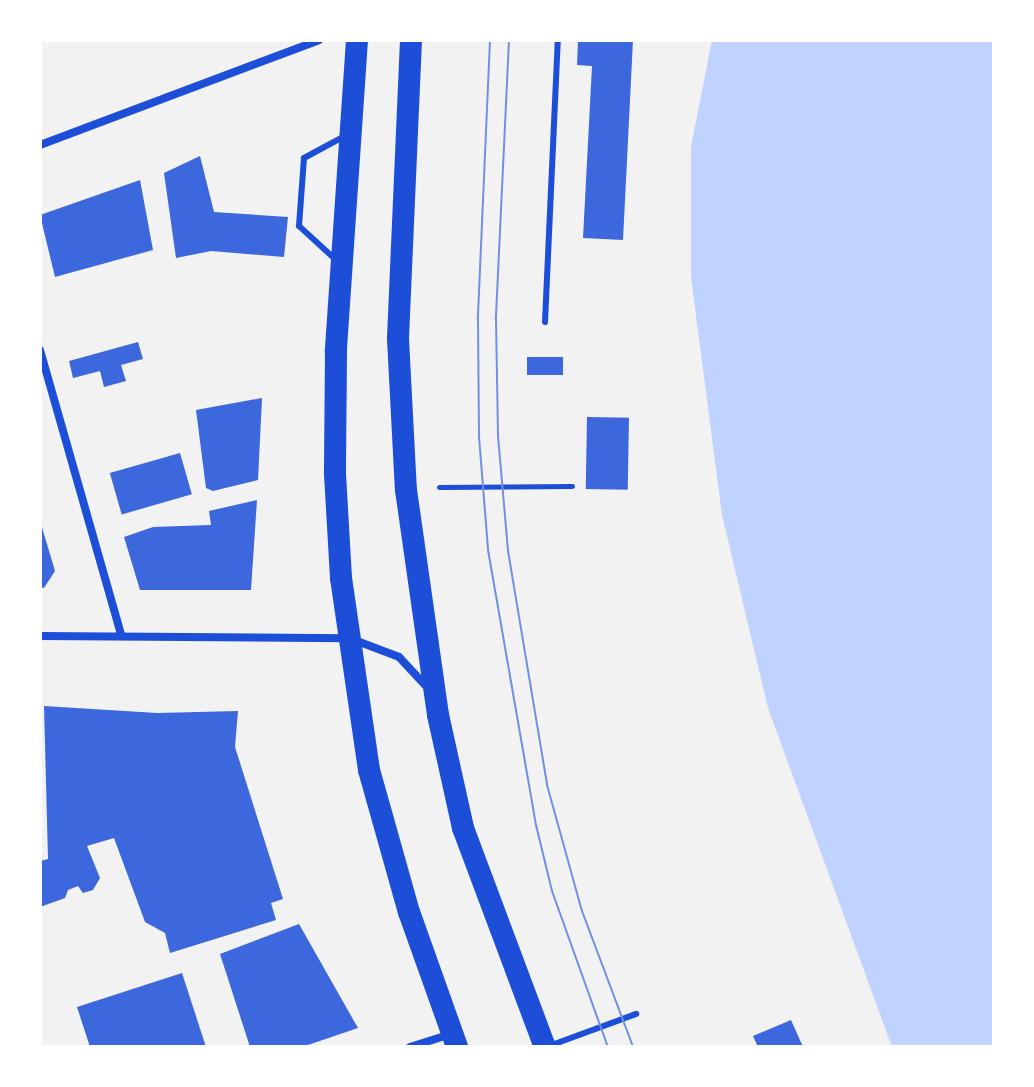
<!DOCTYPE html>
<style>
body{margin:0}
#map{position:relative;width:1034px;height:1087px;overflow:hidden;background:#f2f2f2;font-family:Rubik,sans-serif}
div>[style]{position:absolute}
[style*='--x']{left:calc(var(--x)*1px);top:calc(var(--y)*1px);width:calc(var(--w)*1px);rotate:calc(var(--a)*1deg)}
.water>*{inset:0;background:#bfd3fe}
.building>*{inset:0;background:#3d67dc;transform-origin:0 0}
.path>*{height:5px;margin:-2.5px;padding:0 2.5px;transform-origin:2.5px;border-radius:2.5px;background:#1d4ed8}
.service>*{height:6px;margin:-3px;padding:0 3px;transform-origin:3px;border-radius:3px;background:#1d4ed8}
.minor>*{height:8px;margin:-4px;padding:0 4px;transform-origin:4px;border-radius:4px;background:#1d4ed8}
.trunk>*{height:22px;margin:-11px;padding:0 11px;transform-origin:11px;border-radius:11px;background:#1d4ed8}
.tram>*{height:2px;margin:-1px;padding:0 1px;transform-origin:1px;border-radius:1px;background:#7290e2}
span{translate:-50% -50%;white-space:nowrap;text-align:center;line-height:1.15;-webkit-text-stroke:6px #fff;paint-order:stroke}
.frame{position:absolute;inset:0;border:42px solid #fff;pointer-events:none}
</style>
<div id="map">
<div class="water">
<div style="clip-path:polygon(712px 40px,994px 40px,994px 1047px,892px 1047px,768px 708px,722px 515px,691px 277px,691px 147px)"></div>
</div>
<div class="building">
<div style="clip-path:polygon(578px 40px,633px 40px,623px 240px,583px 238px,592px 66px,577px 65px)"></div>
<div style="clip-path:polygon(200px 156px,214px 212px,288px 217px,284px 257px,211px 251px,176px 258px,164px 173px)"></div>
<div style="clip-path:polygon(140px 180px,153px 250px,55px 277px,40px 215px)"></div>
<div style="clip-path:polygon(138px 342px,143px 359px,121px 365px,126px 381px,104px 387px,100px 371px,73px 378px,69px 361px)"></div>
<div style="left:563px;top:357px;width:18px;height:36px;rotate:90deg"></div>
<div style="clip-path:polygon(262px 398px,258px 480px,213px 491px,206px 488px,196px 410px)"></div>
<div style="left:587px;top:417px;width:42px;height:72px;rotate:1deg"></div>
<div style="left:180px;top:453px;width:43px;height:73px;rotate:74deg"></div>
<div style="clip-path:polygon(257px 500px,251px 590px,140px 590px,124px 537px,153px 527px,211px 525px,209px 511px)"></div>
<div style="clip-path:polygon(41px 524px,55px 571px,44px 588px,40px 587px)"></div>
<div style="clip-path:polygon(44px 706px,157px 713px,238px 711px,235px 747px,283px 899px,271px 903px,276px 920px,170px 953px,165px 933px,145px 922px,114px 838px,87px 846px,100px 878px,93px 890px,83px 893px,78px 886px,68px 890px,65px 898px,40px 907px,40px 861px,48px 859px)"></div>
<div style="clip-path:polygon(299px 924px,358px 1028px,302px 1047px,250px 1047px,220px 954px)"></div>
<div style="clip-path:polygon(182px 973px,206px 1047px,90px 1047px,77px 1007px)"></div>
<div style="clip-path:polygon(791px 1020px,803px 1047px,758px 1047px,753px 1036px)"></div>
</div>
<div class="path">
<div style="--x:439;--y:487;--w:133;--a:-0.4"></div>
</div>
<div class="service">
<div style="--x:335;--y:259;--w:49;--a:-137.5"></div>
<div style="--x:299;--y:226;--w:68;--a:-85.8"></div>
<div style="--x:304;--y:158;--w:44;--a:-28.3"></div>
<div style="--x:545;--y:322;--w:282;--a:-87.4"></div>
<div style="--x:549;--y:1046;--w:93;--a:-20.2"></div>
</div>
<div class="minor">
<div style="--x:40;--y:145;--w:298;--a:-20.6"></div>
<div style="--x:40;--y:350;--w:296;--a:74.1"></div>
<div style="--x:40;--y:636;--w:309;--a:0.4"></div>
<div style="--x:349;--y:638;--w:53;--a:20.8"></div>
<div style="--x:399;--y:657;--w:42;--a:46.9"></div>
<div style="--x:410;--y:1047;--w:43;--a:-17.6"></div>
</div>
<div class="trunk">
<div style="--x:357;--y:40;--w:313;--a:93.9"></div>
<div style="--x:336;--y:352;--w:122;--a:90.5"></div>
<div style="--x:335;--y:474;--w:104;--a:86.7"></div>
<div style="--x:341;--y:578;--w:194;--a:81.7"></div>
<div style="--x:369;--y:770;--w:148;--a:74.3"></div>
<div style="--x:409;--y:912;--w:143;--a:70.4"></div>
<div style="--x:411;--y:40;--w:299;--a:92.5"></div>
<div style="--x:398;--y:339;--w:151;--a:87"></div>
<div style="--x:406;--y:490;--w:227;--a:81.9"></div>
<div style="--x:438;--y:715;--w:116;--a:77.5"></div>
<div style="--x:463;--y:828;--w:234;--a:69.5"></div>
</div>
<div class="tram">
<div style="--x:490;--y:40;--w:280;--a:92.5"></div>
<div style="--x:478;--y:320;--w:117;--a:89.5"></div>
<div style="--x:479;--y:437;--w:113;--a:85.4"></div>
<div style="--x:488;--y:550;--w:279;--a:80.1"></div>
<div style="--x:536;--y:825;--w:68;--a:76.4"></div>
<div style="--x:552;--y:891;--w:166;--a:70.3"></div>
<div style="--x:509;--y:40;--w:280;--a:92.7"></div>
<div style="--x:496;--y:320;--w:116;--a:89"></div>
<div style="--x:498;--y:436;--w:115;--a:85"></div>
<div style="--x:508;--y:551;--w:237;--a:80.5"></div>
<div style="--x:547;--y:785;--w:131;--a:74.5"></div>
<div style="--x:582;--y:911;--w:145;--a:69.4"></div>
</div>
<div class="frame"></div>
</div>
